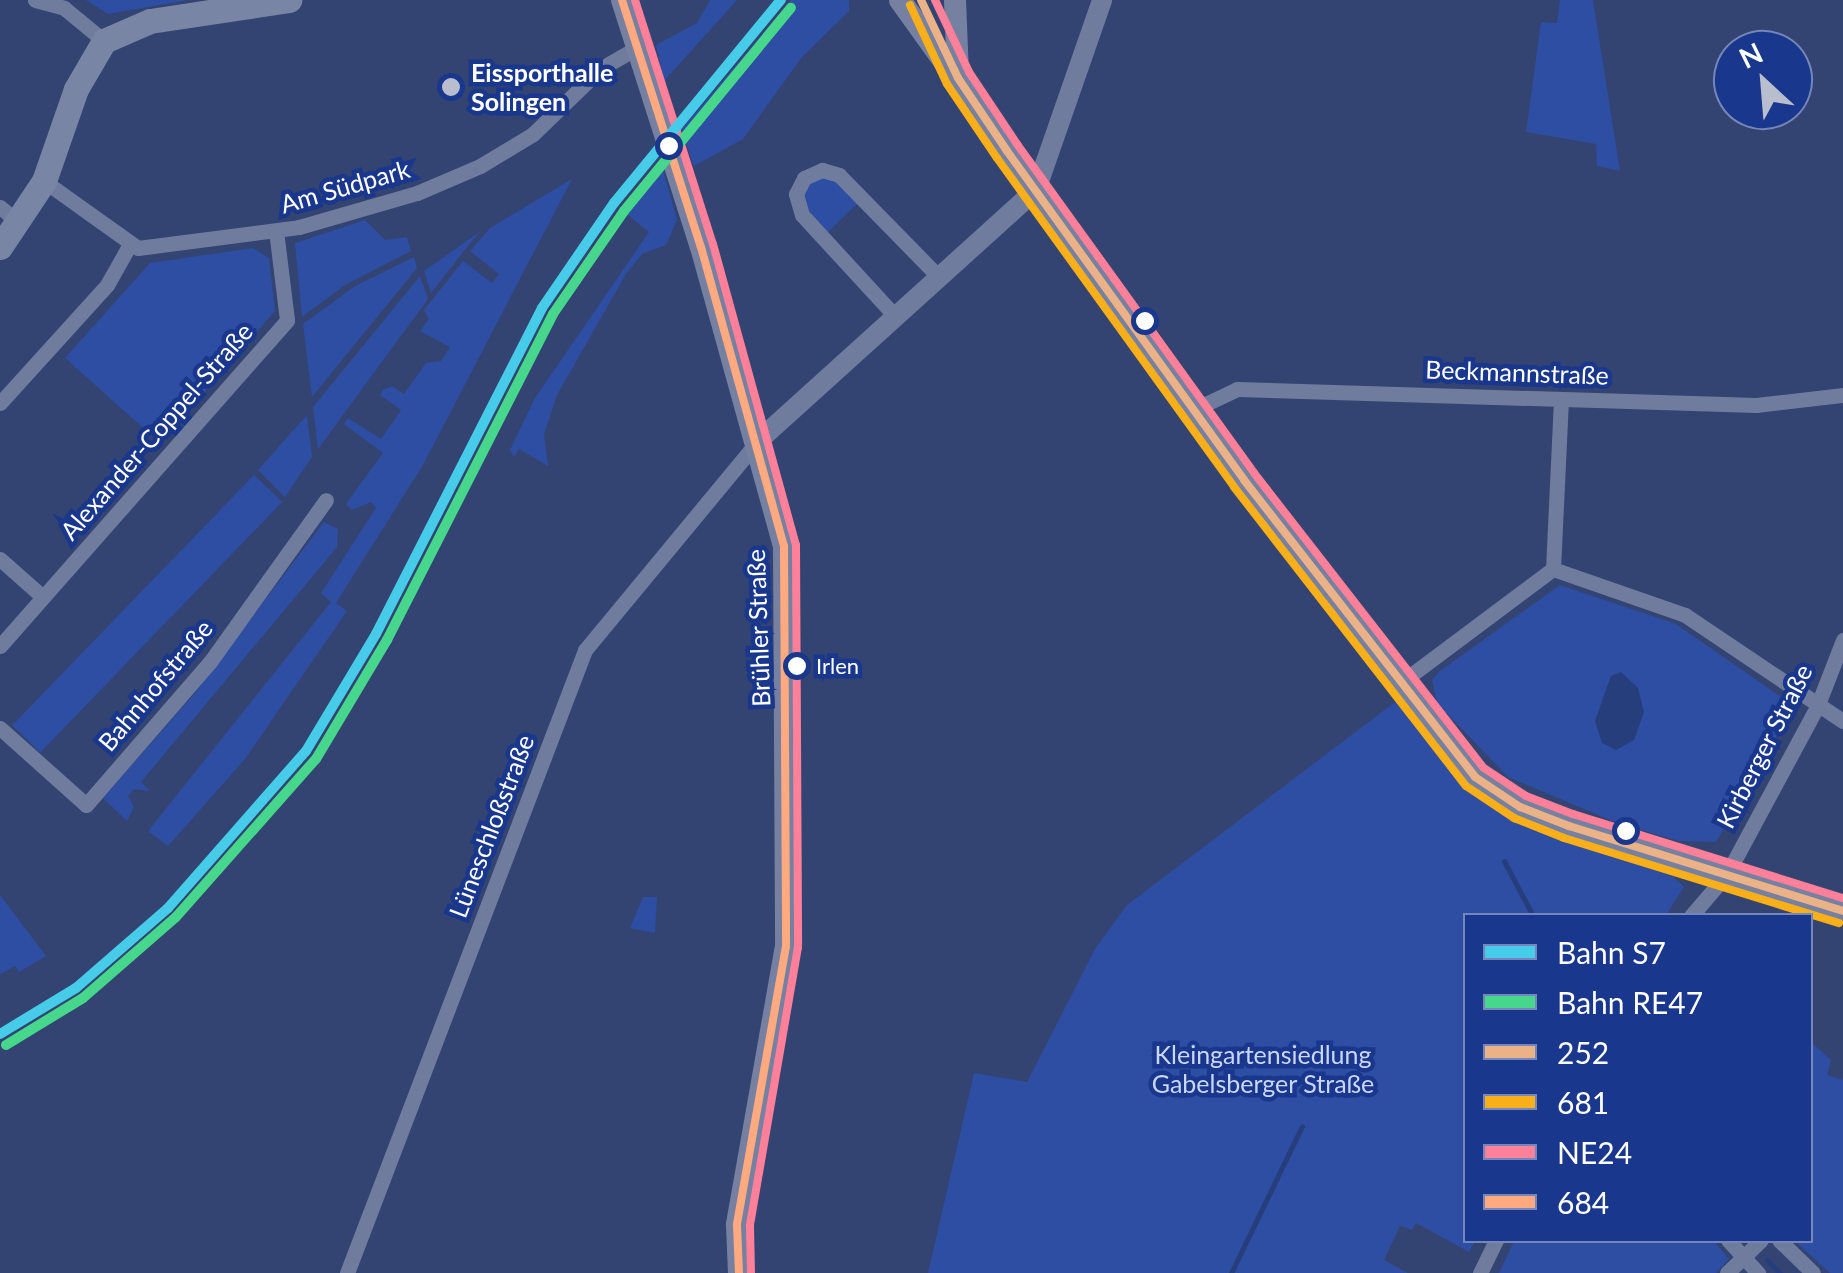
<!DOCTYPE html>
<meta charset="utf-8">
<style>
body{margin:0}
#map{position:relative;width:1843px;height:1273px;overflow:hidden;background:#334472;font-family:Lato,sans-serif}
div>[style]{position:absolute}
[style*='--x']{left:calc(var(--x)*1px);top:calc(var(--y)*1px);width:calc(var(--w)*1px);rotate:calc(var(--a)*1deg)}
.green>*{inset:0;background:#2d4ea2;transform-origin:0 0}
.water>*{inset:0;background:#273e7c}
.stream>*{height:5px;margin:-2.5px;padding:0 2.5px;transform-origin:2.5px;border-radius:2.5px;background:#273e7c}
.minor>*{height:15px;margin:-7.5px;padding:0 7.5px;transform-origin:7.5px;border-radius:7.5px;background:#6f7c9e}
.tertiary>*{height:20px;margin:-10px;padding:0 10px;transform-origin:10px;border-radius:10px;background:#6f7c9e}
.secondary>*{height:22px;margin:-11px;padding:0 11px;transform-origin:11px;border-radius:11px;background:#7681a2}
.primary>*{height:25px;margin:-12.5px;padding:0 12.5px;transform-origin:12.5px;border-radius:12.5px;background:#7985a5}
.bus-1>*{height:8px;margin:-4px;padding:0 4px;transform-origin:4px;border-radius:4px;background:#ebb288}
.bus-2>*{height:8px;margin:-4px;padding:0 4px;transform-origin:4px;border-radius:4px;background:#f9af1a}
.bus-3>*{height:8px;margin:-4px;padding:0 4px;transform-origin:4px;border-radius:4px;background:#ff8098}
.bus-4>*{height:8px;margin:-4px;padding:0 4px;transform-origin:4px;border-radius:4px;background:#ffa980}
.rail-1>*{height:10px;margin:-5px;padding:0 5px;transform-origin:5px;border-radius:5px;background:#46cce9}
.rail-2>*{height:10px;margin:-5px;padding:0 5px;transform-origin:5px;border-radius:5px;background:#46d78d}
.dots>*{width:28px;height:28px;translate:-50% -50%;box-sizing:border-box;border:5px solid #19378c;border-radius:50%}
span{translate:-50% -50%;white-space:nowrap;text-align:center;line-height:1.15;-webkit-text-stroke:9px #19378c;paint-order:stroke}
.bus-label{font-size:22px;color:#fff}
.left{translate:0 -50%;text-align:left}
.poi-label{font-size:25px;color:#fff;font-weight:700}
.street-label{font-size:25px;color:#fff}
.park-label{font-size:25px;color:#cad7fa}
.legend{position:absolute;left:1463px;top:913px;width:350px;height:330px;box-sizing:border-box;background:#19378c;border:2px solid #7587ba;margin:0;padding:12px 18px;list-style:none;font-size:30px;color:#fff}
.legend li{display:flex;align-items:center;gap:20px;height:50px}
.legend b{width:50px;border:2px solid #7587ba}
.north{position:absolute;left:1713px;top:30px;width:100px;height:100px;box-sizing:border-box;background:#19378c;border:2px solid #7587ba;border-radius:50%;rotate:334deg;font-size:28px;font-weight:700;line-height:40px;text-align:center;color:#fff}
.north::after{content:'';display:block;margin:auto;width:35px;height:45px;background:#b8bece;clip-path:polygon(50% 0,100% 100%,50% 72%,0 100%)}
</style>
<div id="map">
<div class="green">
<div style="clip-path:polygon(86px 0,188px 0,108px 14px)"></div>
<div style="clip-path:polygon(710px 0,737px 0,664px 81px,656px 45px,697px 23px)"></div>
<div style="clip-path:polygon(791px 0,849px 0,849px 11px,802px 57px,743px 139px,694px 166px,681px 130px)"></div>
<div style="clip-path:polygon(1560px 0,1593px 0,1620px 171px,1597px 166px,1596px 144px,1526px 132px,1541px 22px,1557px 23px)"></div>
<div style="clip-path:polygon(660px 159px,677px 220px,666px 245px,642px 254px,626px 274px,557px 395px,544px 434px,548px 466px,519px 449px,514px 457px,510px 450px,535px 398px,649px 232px,623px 211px)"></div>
<div style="clip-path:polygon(828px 175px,859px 202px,826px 234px,800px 199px,812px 177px)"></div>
<div style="clip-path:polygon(572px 179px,423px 465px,336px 603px,347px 611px,245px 759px,168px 846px,148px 831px,331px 602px,321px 593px,376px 508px,371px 502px,352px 510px,346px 504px,383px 453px,344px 424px,348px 418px,381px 439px,401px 410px,380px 395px,383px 390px,392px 386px,404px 394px,426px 363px,441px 361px,450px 347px,420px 331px,429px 319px,424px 310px,463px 261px,492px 283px,499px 274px,470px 251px,490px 228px)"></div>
<div style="clip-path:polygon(365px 220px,385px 240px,407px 237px,411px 251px,345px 285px,302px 317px,295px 243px)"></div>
<div style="clip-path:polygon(481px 231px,471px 242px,431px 293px,424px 271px)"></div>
<div style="clip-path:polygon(253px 248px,269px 258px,275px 311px,160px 443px,65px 358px,150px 263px)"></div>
<div style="clip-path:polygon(414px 257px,417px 268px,312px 397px,303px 324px,355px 286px)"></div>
<div style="clip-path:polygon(420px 276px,428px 299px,318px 449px,313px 407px)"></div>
<div style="clip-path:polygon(307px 415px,312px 457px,285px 497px,258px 470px)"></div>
<div style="left:254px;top:475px;width:39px;height:348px;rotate:44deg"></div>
<div style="clip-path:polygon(324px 522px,338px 529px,337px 547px,141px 782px,150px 791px,134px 789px,128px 796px,134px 807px,127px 821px,103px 798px,194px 694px)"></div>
<div style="clip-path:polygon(1560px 585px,1676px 624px,1794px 706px,1716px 842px,1679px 841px,1620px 824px,1508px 777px,1437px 703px,1432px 680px,1440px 671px)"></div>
<div style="clip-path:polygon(1399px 699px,1465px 779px,1514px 820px,1674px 877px,1684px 887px,1666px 915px,1466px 916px,1466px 1240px,1475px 1241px,1469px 1252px,1416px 1223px,1412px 1230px,1400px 1226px,1384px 1260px,1408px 1273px,928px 1273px,974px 1073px,1027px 1082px,1095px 949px,1127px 905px)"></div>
<div style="clip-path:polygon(0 895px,46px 956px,19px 972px,15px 966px,0 974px)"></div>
<div style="clip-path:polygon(643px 897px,657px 897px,655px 933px,630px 928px)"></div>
<div style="clip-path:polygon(1811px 1042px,1831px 1060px,1827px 1075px,1843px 1080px,1843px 1273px,1830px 1273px,1795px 1241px,1810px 1240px)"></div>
<div style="clip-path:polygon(1514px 1241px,1714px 1241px,1729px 1259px,1716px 1273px,1499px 1273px)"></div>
</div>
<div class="water">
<div style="clip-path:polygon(1621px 672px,1638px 688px,1644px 712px,1634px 740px,1616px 750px,1602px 743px,1595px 721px,1611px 676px)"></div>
</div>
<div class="stream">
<div style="--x:1504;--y:861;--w:62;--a:62.2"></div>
<div style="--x:1767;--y:1260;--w:18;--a:45"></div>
<div style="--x:1231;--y:1273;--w:163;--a:-64.2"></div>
</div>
<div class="minor">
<div style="--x:35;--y:0;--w:30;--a:15"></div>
<div style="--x:64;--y:8;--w:52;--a:39.5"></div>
<div style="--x:44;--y:181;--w:115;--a:35.5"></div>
<div style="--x:138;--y:248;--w:162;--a:-7.4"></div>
<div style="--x:299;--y:227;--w:123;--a:-16.1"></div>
<div style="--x:417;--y:193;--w:69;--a:-23.2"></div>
<div style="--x:480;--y:166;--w:62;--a:-31.1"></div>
<div style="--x:533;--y:134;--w:93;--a:-44.1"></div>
<div style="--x:600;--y:69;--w:44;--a:-30.1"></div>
<div style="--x:0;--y:207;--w:26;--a:40"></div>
<div style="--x:895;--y:316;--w:137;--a:-132.6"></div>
<div style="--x:802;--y:215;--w:22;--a:-106"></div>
<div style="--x:796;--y:194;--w:18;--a:-63"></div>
<div style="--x:804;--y:178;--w:20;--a:-24"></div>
<div style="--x:822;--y:170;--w:18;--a:16"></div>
<div style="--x:839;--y:175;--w:143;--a:45.6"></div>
<div style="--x:0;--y:403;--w:159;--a:-47.8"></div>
<div style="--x:107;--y:285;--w:45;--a:-60.6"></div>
<div style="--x:1193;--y:410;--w:49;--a:-25.5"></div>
<div style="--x:1237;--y:389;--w:519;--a:1.77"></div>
<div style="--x:1756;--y:405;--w:88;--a:-6.6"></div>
<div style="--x:0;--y:559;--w:57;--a:41.5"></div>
<div style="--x:1553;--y:569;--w:170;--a:-87.3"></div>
<div style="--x:0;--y:646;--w:434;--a:-48.6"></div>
<div style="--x:287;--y:320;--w:90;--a:-97"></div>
<div style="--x:1399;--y:684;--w:192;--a:-36.8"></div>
<div style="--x:1553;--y:569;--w:140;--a:19.2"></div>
<div style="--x:1685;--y:615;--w:190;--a:33.9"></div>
<div style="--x:0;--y:728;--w:115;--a:41.8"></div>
<div style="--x:86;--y:805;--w:189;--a:-49.1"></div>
<div style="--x:210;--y:662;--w:199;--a:-54.4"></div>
<div style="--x:1691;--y:916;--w:55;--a:-49.4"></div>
<div style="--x:1727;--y:874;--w:190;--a:-61.7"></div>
<div style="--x:1817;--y:707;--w:72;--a:-68.8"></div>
<div style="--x:1728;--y:1240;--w:45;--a:47.7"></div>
<div style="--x:1779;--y:1240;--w:47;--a:44.1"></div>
<div style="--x:347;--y:1273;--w:667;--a:-69.09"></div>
<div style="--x:585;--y:650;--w:271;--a:-50.4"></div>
<div style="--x:1480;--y:1273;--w:37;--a:-64"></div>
<div style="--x:1727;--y:1273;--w:47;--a:-44.1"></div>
</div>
<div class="tertiary">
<div style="--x:758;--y:441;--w:375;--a:-42.1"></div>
<div style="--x:1036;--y:190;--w:201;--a:-70.8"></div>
</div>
<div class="secondary">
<div style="--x:622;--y:0;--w:259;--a:72.3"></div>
<div style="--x:701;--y:247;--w:310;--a:74.5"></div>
<div style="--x:784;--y:546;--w:400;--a:89.7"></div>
<div style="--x:786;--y:946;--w:283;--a:100"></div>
<div style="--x:737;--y:1225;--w:48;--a:87.6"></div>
<div style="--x:900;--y:0;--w:591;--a:54.37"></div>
<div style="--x:1244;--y:480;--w:376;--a:52.1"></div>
<div style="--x:1475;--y:777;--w:54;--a:33.7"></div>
<div style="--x:1520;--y:807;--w:53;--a:21.2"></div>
<div style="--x:1569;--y:826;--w:287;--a:17.2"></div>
<div style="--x:955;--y:0;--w:75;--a:87.7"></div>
</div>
<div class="primary">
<div style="--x:0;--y:247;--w:79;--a:-56.3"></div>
<div style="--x:44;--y:181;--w:97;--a:-70.8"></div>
<div style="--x:76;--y:89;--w:56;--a:-59.7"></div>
<div style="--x:104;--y:41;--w:50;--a:-23.5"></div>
<div style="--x:150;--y:21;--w:141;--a:-8.6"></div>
</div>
<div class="bus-1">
<div style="--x:921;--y:0;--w:86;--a:64.6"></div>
<div style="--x:958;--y:78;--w:88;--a:56.1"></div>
<div style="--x:1007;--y:151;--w:405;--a:54.2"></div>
<div style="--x:1244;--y:480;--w:376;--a:52.1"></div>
<div style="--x:1475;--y:777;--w:54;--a:33.7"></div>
<div style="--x:1520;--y:807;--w:53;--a:21.2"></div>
<div style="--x:1569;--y:826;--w:287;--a:17.2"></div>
</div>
<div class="bus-2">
<div style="--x:910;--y:5;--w:87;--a:64.9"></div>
<div style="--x:947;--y:84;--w:89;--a:56"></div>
<div style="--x:997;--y:158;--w:405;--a:54.2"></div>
<div style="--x:1234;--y:487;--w:378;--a:52.2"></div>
<div style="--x:1466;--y:786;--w:58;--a:33.7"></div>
<div style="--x:1514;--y:818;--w:54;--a:21.8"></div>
<div style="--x:1564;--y:838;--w:288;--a:17.2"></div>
</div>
<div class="bus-3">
<div style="--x:635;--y:0;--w:256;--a:72.3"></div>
<div style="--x:713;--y:244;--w:312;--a:74.6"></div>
<div style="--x:796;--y:545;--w:402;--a:89.7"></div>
<div style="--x:798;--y:947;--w:283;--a:99.8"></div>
<div style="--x:750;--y:1226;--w:46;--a:88.8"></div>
<div style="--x:935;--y:0;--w:80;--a:64.7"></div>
<div style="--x:969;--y:72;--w:87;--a:56.3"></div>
<div style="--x:1017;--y:144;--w:405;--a:54.2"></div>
<div style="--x:1254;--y:473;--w:374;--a:52.1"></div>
<div style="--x:1484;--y:768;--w:50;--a:33.7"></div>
<div style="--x:1526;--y:796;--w:50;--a:21"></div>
<div style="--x:1573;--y:814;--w:283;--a:17.3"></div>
</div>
<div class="bus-4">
<div style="--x:622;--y:0;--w:259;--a:72.3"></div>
<div style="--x:701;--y:247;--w:310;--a:74.5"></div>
<div style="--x:784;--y:546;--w:400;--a:89.7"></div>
<div style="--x:786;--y:946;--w:283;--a:100"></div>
<div style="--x:737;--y:1225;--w:48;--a:87.6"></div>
</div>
<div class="rail-1">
<div style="--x:0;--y:1034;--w:89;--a:-31.2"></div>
<div style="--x:76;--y:988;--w:122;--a:-41"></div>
<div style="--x:168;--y:908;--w:209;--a:-48.7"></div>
<div style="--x:306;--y:751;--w:136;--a:-59.1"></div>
<div style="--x:376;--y:634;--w:366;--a:-63"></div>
<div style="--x:542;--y:308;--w:127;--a:-55.6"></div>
<div style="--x:614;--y:203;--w:263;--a:-50.6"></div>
</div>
<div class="rail-2">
<div style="--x:6;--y:1045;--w:90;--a:-31.4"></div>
<div style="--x:83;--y:998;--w:123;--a:-41.1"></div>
<div style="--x:176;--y:917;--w:211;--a:-48.5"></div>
<div style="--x:316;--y:759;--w:139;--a:-59.2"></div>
<div style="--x:387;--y:640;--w:366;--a:-63"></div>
<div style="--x:553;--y:314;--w:125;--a:-55.4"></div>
<div style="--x:624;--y:211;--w:263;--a:-50.6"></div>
</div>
<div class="dots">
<div style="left:451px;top:87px;background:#b8bece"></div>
<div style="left:669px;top:146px;background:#fff"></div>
<div style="left:1145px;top:321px;background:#fff"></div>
<div style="left:797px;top:666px;background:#fff"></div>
<div style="left:1626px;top:831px;background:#fff"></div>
</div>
<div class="bus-label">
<span class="left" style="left:816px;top:666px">Irlen</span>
</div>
<div class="poi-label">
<span class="left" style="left:471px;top:87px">Eissporthalle<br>Solingen</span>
</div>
<div class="street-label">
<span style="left:345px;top:186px;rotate:-16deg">Am Südpark</span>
<span style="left:1517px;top:372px;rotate:2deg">Beckmannstraße</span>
<span style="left:156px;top:431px;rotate:-49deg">Alexander-Coppel-Straße</span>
<span style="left:758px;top:628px;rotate:-92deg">Brühler Straße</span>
<span style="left:155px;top:685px;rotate:-50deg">Bahnhofstraße</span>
<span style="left:1764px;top:746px;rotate:-63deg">Kirberger Straße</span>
<span style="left:491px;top:826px;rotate:-69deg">Lüneschloßstraße</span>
</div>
<div class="park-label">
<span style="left:1263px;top:1069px">Kleingartensiedlung<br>Gabelsberger Straße</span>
</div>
<ul class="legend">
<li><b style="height:12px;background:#46cce9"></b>Bahn S7</li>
<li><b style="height:12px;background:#46d78d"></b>Bahn RE47</li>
<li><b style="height:12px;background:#ebb288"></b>252</li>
<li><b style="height:12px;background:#f9af1a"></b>681</li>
<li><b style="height:12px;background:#ff8098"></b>NE24</li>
<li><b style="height:12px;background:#ffa980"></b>684</li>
</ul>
<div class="north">N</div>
</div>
